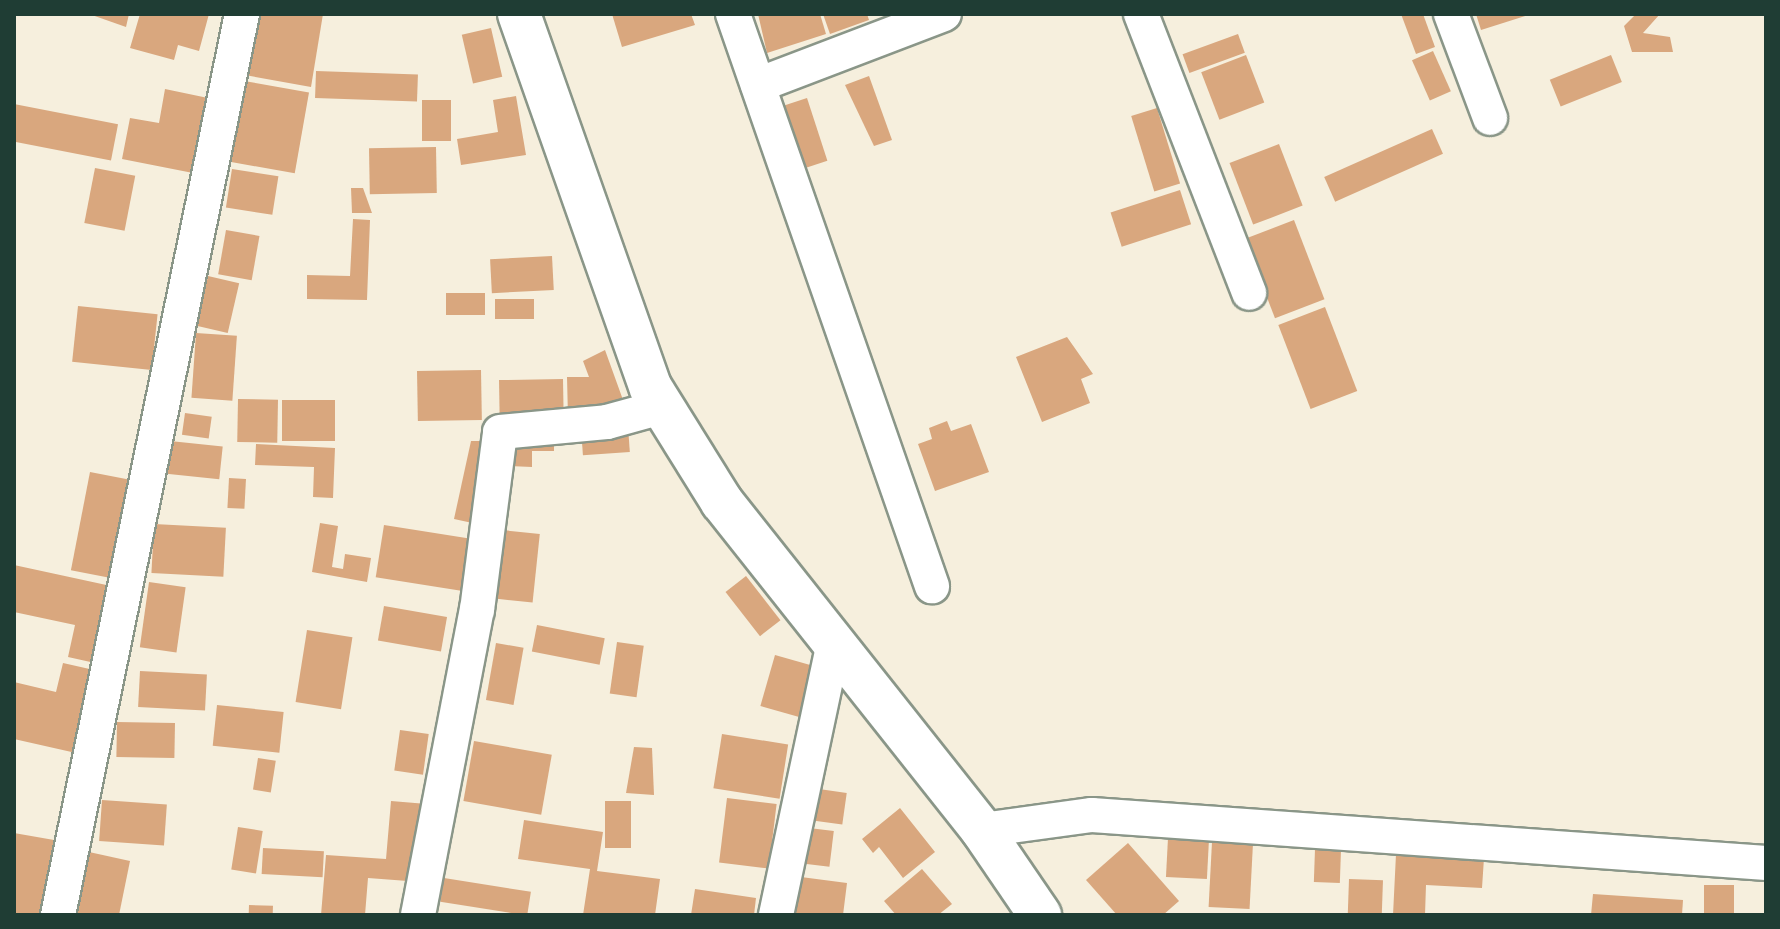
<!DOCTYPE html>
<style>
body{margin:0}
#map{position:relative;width:1780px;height:929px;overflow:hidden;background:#f6efdd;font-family:Pangolin,sans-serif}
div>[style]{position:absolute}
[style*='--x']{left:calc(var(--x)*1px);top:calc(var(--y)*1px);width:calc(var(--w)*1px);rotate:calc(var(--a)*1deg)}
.building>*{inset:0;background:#d9a77e;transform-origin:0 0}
.roads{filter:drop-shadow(2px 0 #8a9688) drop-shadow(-2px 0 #8a9688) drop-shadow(0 2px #8a9688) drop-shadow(0 -2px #8a9688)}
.minor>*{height:34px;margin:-17px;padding:0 17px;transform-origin:17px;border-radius:17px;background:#fff}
.tertiary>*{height:42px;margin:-21px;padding:0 21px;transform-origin:21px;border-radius:21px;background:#fff}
span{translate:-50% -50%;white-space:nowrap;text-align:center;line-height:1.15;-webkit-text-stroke:7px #fff;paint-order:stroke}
.frame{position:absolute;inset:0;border:16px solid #1f3d34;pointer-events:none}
</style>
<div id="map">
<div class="building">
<div style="clip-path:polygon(89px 14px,129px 14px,126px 27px)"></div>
<div style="clip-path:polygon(140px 14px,209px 14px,199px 51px,178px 45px,174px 60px,130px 48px)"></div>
<div style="clip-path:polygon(255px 14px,323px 14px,311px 87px,245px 75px)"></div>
<div style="clip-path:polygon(612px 14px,691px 14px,695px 25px,622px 47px)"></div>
<div style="clip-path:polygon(758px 14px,820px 14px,826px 34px,767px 53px)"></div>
<div style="clip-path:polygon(823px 14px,867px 14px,869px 20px,830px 34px)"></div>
<div style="clip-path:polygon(1401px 14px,1423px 14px,1435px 47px,1416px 54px)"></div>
<div style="clip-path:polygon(1476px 14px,1528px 14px,1528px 15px,1481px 30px)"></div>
<div style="clip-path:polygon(1636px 14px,1660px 14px,1643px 33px,1670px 37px,1673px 52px,1632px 52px,1624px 26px)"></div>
<div style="left:491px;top:28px;width:50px;height:30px;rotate:77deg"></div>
<div style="left:1238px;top:34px;width:20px;height:59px;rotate:70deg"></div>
<div style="left:1433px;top:51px;width:44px;height:23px;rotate:66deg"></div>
<div style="left:1246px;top:55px;width:51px;height:48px;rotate:69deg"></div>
<div style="left:1611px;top:55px;width:29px;height:66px;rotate:68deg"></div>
<div style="left:316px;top:71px;width:102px;height:27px;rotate:2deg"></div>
<div style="clip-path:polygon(869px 76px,892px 140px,874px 146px,845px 85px)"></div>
<div style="left:244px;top:81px;width:66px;height:82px;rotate:10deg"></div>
<div style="clip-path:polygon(165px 89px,208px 98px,193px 173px,122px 159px,130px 118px,159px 123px)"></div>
<div style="clip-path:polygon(516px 96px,526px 155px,461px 165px,457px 139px,498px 132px,493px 100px)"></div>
<div style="left:807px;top:98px;width:66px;height:28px;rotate:72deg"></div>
<div style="left:422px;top:100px;width:29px;height:41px"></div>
<div style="left:14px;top:104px;width:106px;height:37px;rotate:11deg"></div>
<div style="left:1157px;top:108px;width:79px;height:27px;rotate:73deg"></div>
<div style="left:1432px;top:129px;width:27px;height:118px;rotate:66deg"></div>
<div style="left:1279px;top:144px;width:66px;height:53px;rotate:69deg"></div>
<div style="left:436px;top:147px;width:46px;height:67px;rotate:89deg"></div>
<div style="left:95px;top:168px;width:41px;height:56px;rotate:11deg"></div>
<div style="left:232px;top:169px;width:47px;height:39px;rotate:9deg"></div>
<div style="clip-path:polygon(351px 188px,363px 188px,372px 213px,352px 213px)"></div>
<div style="left:1180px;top:190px;width:36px;height:73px;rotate:72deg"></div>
<div style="clip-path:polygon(353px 219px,370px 220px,367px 300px,307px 299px,307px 275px,350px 276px)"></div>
<div style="left:1294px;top:220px;width:85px;height:53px;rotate:69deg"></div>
<div style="left:226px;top:230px;width:34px;height:45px;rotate:10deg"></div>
<div style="left:552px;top:256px;width:34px;height:62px;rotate:87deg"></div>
<div style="left:208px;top:276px;width:32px;height:51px;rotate:13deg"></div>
<div style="left:446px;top:293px;width:39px;height:22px"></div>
<div style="left:495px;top:299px;width:39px;height:20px"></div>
<div style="left:78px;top:306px;width:80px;height:56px;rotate:6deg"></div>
<div style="left:1325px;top:307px;width:90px;height:50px;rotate:69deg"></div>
<div style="left:196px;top:333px;width:41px;height:65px;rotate:4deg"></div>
<div style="clip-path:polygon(1067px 337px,1093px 374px,1081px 379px,1090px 403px,1042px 422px,1016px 357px)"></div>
<div style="clip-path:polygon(605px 350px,627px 411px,568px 418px,567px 377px,589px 377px,583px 361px)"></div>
<div style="left:481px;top:370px;width:50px;height:64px;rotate:89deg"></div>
<div style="left:563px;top:379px;width:39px;height:64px;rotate:89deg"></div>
<div style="left:238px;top:399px;width:40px;height:43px;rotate:1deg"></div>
<div style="left:282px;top:400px;width:53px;height:41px"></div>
<div style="left:185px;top:413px;width:27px;height:22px;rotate:8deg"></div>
<div style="clip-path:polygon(947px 421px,951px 431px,971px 424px,989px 472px,935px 491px,918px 444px,932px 439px,929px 428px)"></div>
<div style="left:628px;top:426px;width:26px;height:47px;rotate:86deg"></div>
<div style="clip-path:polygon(510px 432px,554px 433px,554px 451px,532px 451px,532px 467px,509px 466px)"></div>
<div style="left:170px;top:441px;width:53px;height:33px;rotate:6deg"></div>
<div style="clip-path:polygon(471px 441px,492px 441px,477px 524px,454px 519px)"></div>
<div style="clip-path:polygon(256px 444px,335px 448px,333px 498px,313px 497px,314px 467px,255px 465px)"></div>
<div style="left:90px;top:472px;width:42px;height:100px;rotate:11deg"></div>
<div style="left:229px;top:478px;width:17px;height:30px;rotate:3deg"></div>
<div style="clip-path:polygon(320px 523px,338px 526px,332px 567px,343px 569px,345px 554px,371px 558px,367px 582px,312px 572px)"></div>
<div style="left:154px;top:524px;width:72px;height:49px;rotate:3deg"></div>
<div style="left:384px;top:525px;width:88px;height:53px;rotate:9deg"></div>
<div style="left:502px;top:530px;width:38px;height:69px;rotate:6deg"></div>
<div style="clip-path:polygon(14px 565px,111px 586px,95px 663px,68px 657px,75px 625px,14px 612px)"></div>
<div style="left:746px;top:576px;width:56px;height:26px;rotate:52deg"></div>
<div style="left:149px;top:582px;width:37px;height:66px;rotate:8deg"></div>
<div style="left:384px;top:606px;width:64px;height:35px;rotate:10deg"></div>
<div style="left:537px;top:625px;width:69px;height:27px;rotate:11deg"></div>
<div style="left:307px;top:630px;width:46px;height:73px;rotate:9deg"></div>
<div style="left:617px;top:642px;width:27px;height:52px;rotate:8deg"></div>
<div style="left:496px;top:643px;width:28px;height:58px;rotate:10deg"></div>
<div style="left:775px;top:655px;width:43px;height:53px;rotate:16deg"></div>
<div style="clip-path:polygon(63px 663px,94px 670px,76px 753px,14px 739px,14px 682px,56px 692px)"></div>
<div style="left:140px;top:671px;width:67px;height:36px;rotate:3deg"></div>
<div style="left:217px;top:705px;width:67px;height:41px;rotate:6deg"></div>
<div style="left:117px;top:722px;width:58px;height:35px;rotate:1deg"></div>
<div style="left:400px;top:730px;width:29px;height:41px;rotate:8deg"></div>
<div style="left:722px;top:734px;width:67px;height:55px;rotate:9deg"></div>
<div style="left:474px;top:741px;width:79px;height:61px;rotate:10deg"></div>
<div style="clip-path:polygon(634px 747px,652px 748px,654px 795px,626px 793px)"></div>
<div style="left:258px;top:758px;width:18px;height:32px;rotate:9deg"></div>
<div style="left:819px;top:789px;width:28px;height:32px;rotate:8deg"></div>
<div style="left:727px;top:798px;width:50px;height:65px;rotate:7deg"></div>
<div style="left:102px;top:800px;width:65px;height:41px;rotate:4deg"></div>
<div style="clip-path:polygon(391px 801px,427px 804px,421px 882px,368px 878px,365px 915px,321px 915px,326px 855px,386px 859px)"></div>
<div style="left:605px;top:801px;width:26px;height:47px"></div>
<div style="clip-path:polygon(900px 808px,935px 852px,903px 878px,879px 847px,873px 853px,862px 839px)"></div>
<div style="clip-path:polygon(524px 820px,603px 832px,597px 871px,660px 879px,655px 915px,583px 915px,590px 869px,518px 859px)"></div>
<div style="left:238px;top:827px;width:25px;height:43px;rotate:9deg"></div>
<div style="left:809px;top:828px;width:25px;height:36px;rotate:7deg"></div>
<div style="clip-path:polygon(14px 833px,54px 840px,40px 915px,14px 915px)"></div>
<div style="left:1168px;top:838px;width:41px;height:39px;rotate:3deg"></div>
<div style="left:1212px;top:842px;width:41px;height:65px;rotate:3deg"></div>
<div style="clip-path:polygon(1128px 843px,1179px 901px,1163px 915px,1117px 915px,1086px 880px)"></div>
<div style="left:263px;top:848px;width:61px;height:26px;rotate:3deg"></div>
<div style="left:1315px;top:849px;width:26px;height:33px;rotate:2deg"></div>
<div style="clip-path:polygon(89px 852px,130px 861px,119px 915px,75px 915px)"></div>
<div style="clip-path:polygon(1396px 854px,1484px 858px,1482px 888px,1426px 885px,1425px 915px,1393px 915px)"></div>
<div style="clip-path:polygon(922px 869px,952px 904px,938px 915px,896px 915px,884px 901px)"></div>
<div style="clip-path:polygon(801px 877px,847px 883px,843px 915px,795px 915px)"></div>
<div style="left:444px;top:878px;width:88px;height:24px;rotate:9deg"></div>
<div style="left:1349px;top:879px;width:34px;height:36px;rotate:2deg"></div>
<div style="left:1704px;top:885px;width:30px;height:30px"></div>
<div style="clip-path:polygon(695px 889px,756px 898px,754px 915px,691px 915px)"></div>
<div style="clip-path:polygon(1593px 894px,1683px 900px,1682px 915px,1591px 915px)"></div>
<div style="left:249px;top:905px;width:24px;height:10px;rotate:2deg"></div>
</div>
<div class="roads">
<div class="minor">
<div style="--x:733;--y:14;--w:606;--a:70.82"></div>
<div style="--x:1141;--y:14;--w:299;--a:68.8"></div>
<div style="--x:1451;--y:14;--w:111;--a:69.4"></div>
<div style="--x:758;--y:85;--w:199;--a:-20.9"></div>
<div style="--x:982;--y:830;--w:111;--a:-7.8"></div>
<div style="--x:1092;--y:815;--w:676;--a:4.07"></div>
<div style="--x:58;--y:915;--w:920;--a:-78.46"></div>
<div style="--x:418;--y:915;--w:311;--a:-79.1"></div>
<div style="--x:477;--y:610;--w:179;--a:-82.6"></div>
<div style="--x:500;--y:432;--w:107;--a:-5.3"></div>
<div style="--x:607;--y:422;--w:57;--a:-15.3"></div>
<div style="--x:776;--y:915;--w:278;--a:-78"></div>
</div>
<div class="tertiary">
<div style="--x:519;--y:14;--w:397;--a:70.6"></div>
<div style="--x:651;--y:388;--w:134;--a:58.1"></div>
<div style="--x:722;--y:502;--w:419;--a:51.6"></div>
<div style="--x:982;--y:830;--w:103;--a:55.7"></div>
</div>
</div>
<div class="frame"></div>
</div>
